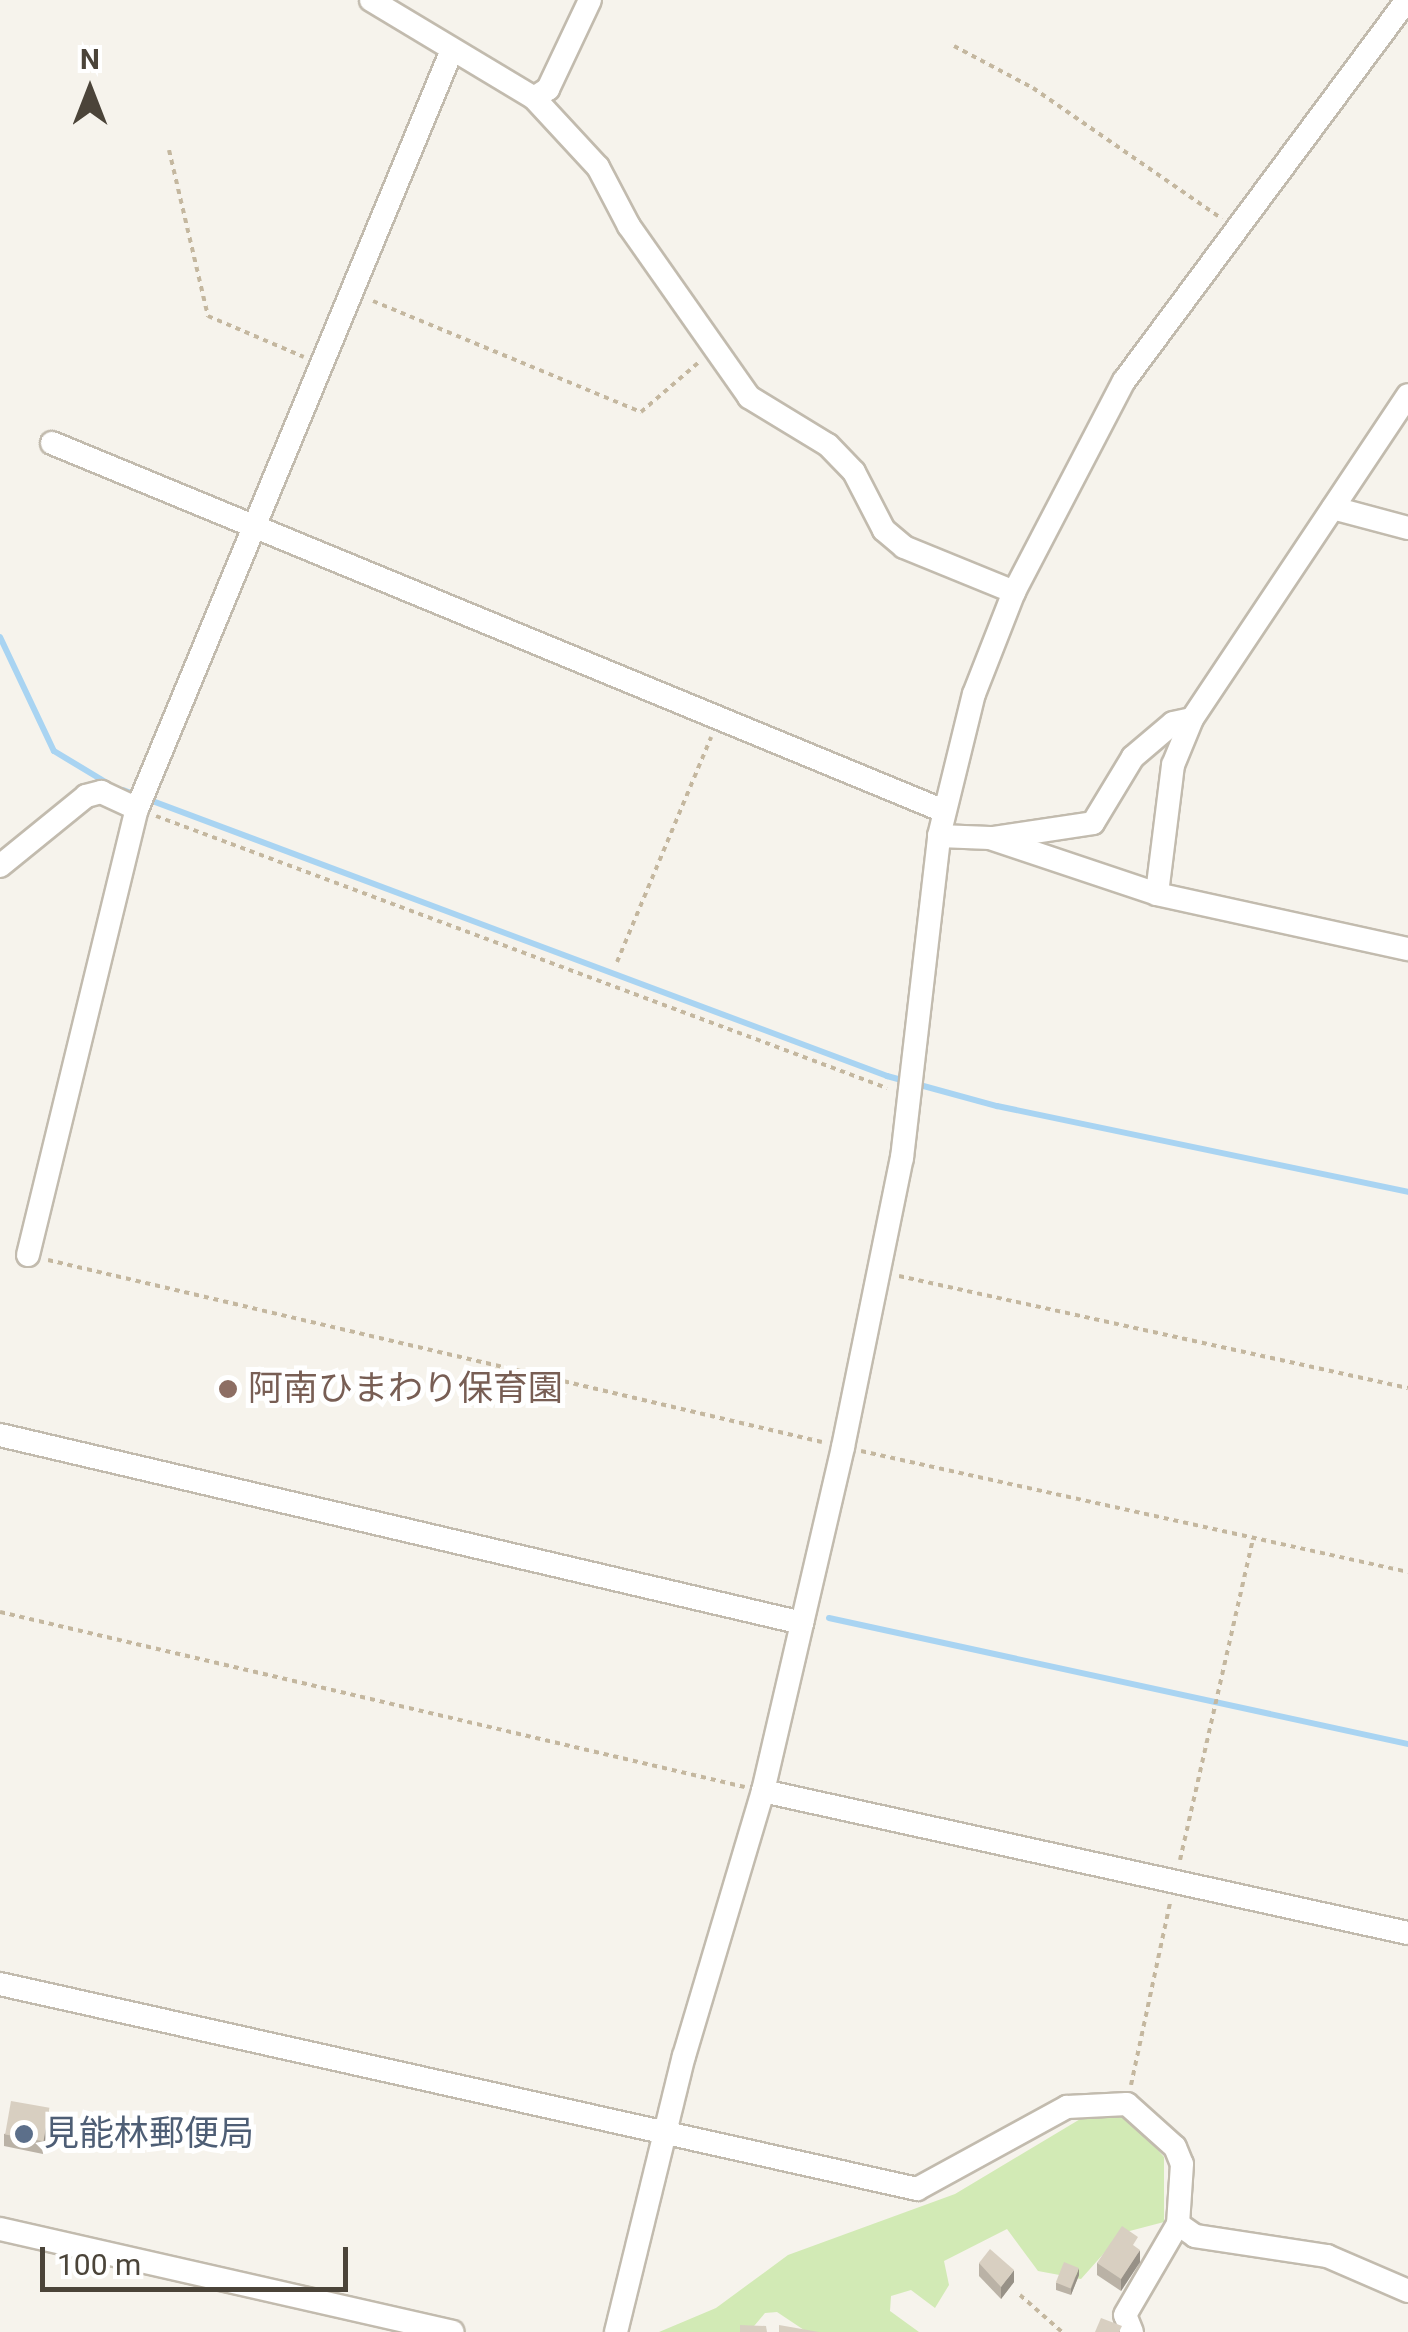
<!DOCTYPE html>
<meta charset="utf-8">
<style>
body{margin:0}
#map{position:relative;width:1408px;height:2332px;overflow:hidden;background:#f6f3ec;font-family:Roboto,"Noto Sans JP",sans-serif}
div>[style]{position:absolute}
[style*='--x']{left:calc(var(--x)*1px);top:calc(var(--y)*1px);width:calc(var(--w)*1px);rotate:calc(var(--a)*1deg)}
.green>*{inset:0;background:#d2eab5}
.stream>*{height:6px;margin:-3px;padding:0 3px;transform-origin:3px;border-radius:3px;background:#a9d4f2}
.path>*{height:4px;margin-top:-2px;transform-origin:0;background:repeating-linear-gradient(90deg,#c4b79f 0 5px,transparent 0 10px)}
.roads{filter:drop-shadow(2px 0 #c2bbae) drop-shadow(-2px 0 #c2bbae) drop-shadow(0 2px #c2bbae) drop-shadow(0 -2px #c2bbae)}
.minor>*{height:22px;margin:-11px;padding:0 11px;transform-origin:11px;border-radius:11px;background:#fff}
.wall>*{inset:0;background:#bab2a6}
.shaded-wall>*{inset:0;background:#979187}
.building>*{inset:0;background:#d8cfc1;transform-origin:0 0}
.dots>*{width:28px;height:28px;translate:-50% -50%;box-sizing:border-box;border:5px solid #fff;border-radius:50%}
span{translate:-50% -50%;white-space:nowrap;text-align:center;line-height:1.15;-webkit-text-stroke:10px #fff;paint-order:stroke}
.education-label{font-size:35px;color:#785e54}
.left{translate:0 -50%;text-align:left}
.service-label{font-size:35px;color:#4e5e75}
.north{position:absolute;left:40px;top:40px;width:100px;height:100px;-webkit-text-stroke:8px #fff;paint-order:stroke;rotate:0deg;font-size:28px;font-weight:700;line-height:40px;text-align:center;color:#4b4439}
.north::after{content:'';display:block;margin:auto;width:35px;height:45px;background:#4b4439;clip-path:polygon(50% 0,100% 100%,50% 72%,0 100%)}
.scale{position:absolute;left:40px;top:2247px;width:308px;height:45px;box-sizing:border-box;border:5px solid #4b4439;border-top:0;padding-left:12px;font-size:30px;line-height:35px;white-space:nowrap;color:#4b4439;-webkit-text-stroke:8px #fff;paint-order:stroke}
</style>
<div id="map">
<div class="green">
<div style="clip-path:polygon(1097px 2109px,1128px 2116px,1164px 2157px,1164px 2222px,1122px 2233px,1081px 2279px,1038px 2271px,1007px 2229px,944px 2261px,949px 2285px,935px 2308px,911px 2290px,891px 2296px,890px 2311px,919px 2332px,807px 2332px,777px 2312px,765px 2313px,749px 2332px,659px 2332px,716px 2308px,788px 2255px,955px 2194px)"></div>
</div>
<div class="stream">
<div style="--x:0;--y:637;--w:126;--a:64.7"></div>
<div style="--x:54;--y:751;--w:62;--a:31.1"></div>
<div style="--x:123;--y:790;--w:816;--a:20.52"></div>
<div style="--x:887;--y:1076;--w:114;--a:15.3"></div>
<div style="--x:997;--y:1106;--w:420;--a:11.8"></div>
<div style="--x:829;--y:1618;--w:593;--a:12.28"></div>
</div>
<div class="path">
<div style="--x:954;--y:46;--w:89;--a:28"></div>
<div style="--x:1033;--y:88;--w:230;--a:34.7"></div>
<div style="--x:169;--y:150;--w:171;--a:76.8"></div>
<div style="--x:208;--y:316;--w:104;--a:23.1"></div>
<div style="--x:373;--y:301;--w:290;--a:22.5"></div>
<div style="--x:641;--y:412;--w:75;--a:-40.7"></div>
<div style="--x:156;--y:816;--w:780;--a:20.41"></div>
<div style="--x:617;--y:962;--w:244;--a:-67.3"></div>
<div style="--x:48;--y:1260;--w:795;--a:13.23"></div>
<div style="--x:899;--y:1276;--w:521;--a:12.41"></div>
<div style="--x:861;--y:1451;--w:560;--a:12.47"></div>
<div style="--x:0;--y:1612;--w:765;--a:13.22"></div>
<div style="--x:1180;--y:1860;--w:330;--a:-77.2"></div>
<div style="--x:1131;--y:2085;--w:186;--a:-77.9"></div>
<div style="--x:1020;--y:2295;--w:56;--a:41.4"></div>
</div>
<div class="roads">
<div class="minor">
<div style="--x:371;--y:0;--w:190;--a:31"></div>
<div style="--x:534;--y:98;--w:94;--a:47.2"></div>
<div style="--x:598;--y:167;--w:67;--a:62.3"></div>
<div style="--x:629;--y:226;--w:209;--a:54.9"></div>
<div style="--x:749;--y:397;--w:92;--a:31.3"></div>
<div style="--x:828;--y:445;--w:37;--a:46"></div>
<div style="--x:854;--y:472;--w:65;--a:62.7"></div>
<div style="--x:884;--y:530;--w:26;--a:40"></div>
<div style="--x:904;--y:547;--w:119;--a:22.2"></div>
<div style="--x:534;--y:98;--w:17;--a:-33"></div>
<div style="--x:548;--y:89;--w:98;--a:-64.7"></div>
<div style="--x:52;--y:443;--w:965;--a:22.42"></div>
<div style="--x:1333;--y:508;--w:78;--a:14.9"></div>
<div style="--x:1192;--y:719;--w:389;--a:-56.3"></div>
<div style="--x:939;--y:836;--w:51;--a:2.2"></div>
<div style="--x:990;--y:838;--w:176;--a:18.5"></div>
<div style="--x:1157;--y:894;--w:257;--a:12.4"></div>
<div style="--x:994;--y:838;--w:100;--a:-8.6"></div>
<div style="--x:1093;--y:823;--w:77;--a:-58.8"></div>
<div style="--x:1133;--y:757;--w:52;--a:-40.4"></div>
<div style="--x:1173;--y:723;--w:19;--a:-12"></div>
<div style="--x:1192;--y:719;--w:50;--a:112.4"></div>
<div style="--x:1173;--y:765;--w:130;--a:97.1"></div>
<div style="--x:0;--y:866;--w:111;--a:-39.1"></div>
<div style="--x:86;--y:796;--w:16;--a:-15"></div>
<div style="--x:101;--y:792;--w:40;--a:25"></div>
<div style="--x:28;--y:1255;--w:459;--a:-76.3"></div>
<div style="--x:137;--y:809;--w:822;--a:-67.46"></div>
<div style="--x:0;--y:1435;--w:824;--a:13.19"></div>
<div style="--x:763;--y:1791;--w:660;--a:12.42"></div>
<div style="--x:0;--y:1984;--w:940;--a:12.6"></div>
<div style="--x:917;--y:2189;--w:171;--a:-28.7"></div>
<div style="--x:1067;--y:2107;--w:60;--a:-2.9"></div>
<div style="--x:1127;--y:2104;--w:64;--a:41.9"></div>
<div style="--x:1175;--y:2147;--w:18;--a:68"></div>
<div style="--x:1182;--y:2164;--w:60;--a:93.8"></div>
<div style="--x:1178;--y:2224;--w:21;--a:35"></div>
<div style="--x:1195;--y:2236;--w:134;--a:8.6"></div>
<div style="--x:1327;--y:2256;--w:88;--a:23.4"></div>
<div style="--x:0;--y:2229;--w:464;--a:12.8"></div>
<div style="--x:616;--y:2332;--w:284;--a:-76.2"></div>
<div style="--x:684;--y:2056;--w:277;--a:-73.4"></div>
<div style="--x:763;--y:1791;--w:353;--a:-76.9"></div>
<div style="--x:843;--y:1447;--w:295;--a:-78.5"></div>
<div style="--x:902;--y:1158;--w:324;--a:-83.4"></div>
<div style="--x:939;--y:836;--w:146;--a:-76.2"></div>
<div style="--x:974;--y:694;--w:110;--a:-68.6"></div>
<div style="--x:1014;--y:592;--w:238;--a:-62.5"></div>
<div style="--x:1124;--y:381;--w:475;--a:-53.4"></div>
<div style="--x:1132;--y:2332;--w:18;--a:-112"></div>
<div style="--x:1125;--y:2315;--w:105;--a:-59.8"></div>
</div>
</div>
<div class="wall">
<div style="clip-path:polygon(49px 2120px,43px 2154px,4px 2146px,4px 2134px)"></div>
<div style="clip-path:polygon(1138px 2249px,1140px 2262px,1121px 2291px,1097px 2275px,1097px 2263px)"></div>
<div style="clip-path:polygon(979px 2263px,1014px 2282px,1001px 2299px,979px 2276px)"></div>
<div style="clip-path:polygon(1079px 2275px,1071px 2295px,1056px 2290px,1056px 2283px)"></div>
</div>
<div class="shaded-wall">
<div style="clip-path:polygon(49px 2108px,49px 2120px,43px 2154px,43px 2142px)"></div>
<div style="clip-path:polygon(1140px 2250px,1140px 2262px,1121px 2291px,1121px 2279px)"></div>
<div style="clip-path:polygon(1079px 2268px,1079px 2275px,1071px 2295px,1071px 2289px)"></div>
<div style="clip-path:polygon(1014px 2270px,1014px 2282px,1001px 2299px,1001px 2287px)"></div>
</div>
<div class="building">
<div style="left:11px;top:2101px;width:39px;height:34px;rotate:10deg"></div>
<div style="clip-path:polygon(1122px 2226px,1138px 2237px,1133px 2245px,1140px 2250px,1121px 2279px,1097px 2263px)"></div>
<div style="clip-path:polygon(990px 2249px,1014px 2270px,1001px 2287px,979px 2263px)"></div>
<div style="left:1064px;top:2262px;width:16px;height:22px;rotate:22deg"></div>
<div style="clip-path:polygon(1101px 2318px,1122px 2326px,1119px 2332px,1095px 2332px)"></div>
<div style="clip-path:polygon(740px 2325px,766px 2326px,767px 2332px,740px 2332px)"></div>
<div style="clip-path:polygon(779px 2325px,819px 2332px,779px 2332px)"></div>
</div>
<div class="dots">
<div style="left:228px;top:1389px;background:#8d6e63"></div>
<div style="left:24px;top:2134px;background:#5c6f8a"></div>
</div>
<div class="education-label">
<span class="left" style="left:248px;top:1389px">阿南ひまわり保育園</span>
</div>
<div class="service-label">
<span class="left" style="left:44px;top:2134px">見能林郵便局</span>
</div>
<div class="north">N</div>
<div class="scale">100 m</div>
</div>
